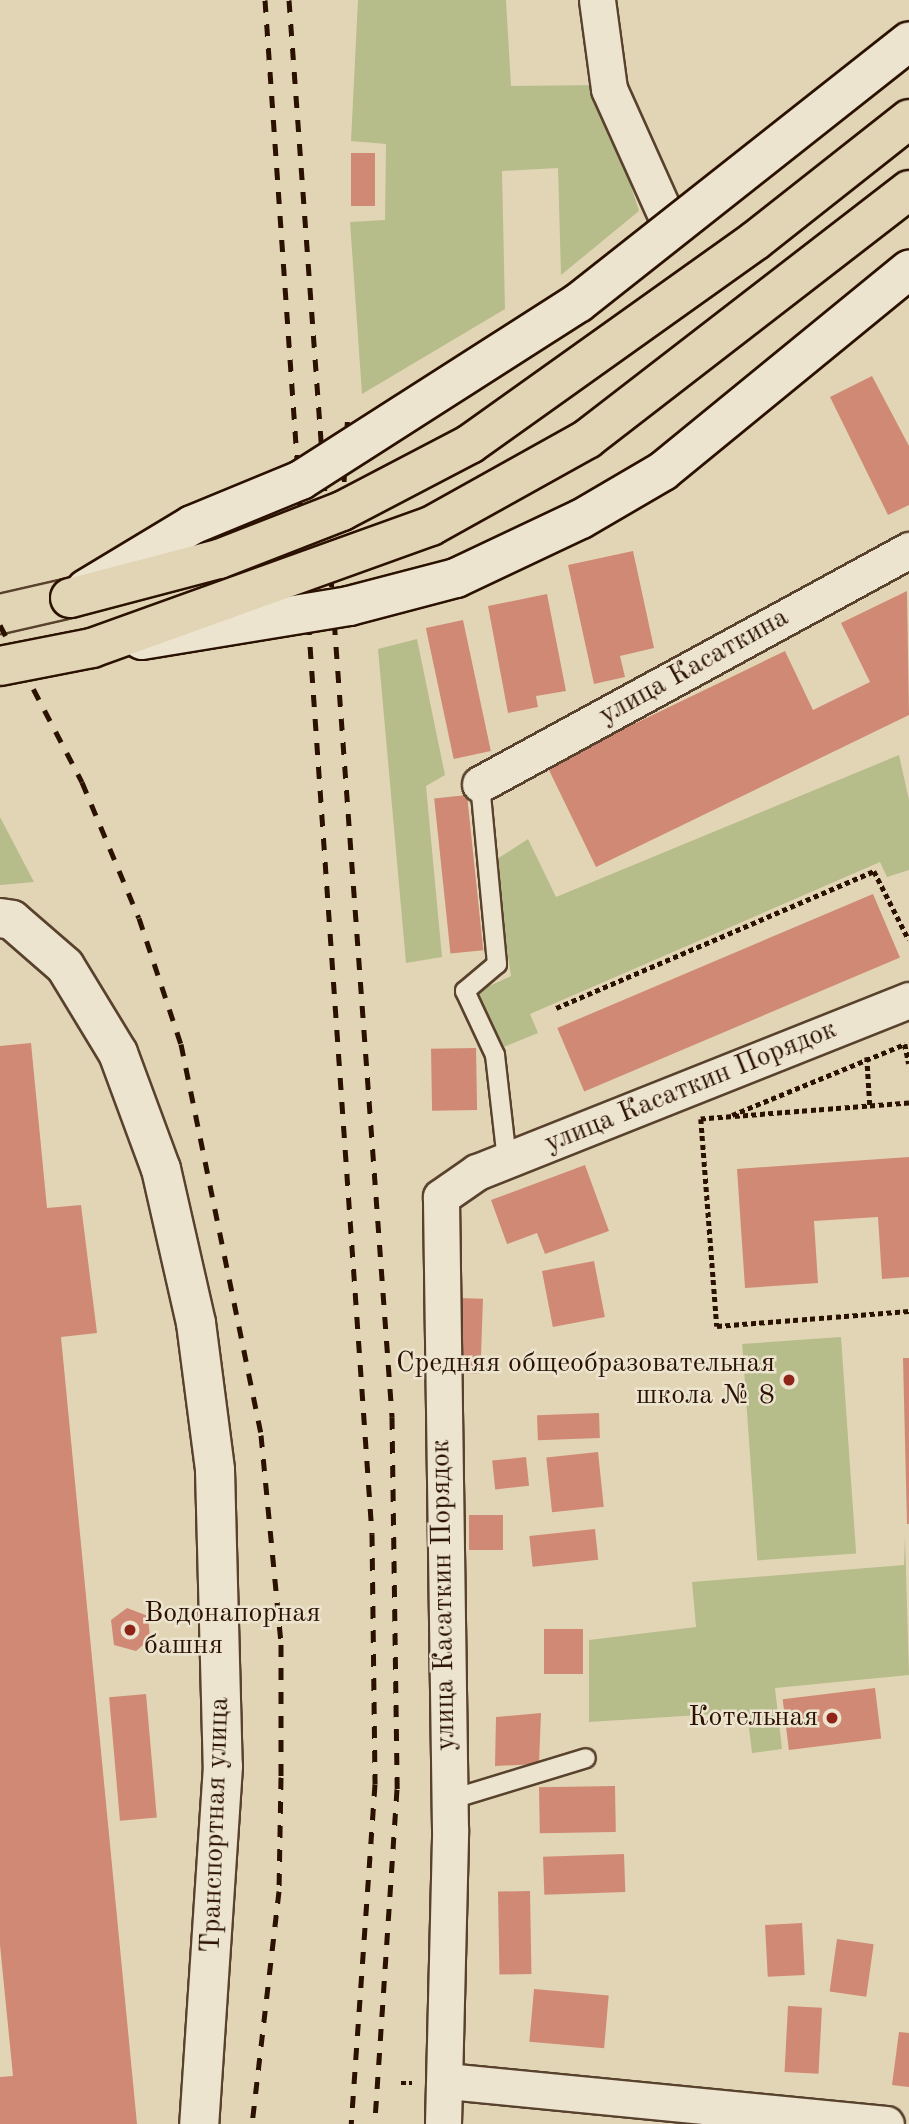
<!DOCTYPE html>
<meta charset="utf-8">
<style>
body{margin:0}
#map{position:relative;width:909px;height:2124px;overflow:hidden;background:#e2d5b5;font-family:"Old Standard TT",serif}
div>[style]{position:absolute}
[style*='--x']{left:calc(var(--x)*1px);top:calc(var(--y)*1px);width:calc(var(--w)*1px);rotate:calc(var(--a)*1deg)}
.green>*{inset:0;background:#b7bc8b;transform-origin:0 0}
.building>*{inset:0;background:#d08974;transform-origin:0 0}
.path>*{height:4.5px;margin-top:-2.25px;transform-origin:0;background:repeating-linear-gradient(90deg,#2b1100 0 5px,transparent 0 8.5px)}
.roads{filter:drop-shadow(2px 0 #59422d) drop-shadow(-2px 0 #59422d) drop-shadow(0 2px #59422d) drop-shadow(0 -2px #59422d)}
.lane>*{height:18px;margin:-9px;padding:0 9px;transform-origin:9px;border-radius:9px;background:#ece4cf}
.street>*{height:35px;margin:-17.5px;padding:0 17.5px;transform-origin:17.5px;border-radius:17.5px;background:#ece4cf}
.secondary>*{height:38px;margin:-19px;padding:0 19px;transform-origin:19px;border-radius:19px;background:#ece4cf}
.primary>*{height:38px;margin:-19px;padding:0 19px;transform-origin:19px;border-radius:19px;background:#e2d5b5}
.rail>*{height:5px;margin-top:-2.5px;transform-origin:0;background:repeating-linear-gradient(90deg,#2b1100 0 12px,transparent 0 24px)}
.bridges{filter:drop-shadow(2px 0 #2b1100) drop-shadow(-2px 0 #2b1100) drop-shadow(0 2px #2b1100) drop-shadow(0 -2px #2b1100)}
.secondary-bridge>*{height:38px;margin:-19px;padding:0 19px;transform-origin:19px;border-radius:19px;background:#ece4cf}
.primary-bridge>*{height:38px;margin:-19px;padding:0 19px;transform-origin:19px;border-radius:19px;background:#e2d5b5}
.dots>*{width:19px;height:19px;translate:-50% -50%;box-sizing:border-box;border:4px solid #ece4cf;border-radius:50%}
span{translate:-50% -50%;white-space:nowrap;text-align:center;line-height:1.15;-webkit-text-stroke:5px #ece4cf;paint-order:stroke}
.street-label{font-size:28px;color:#2b1100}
.poi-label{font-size:28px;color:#2b1100}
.right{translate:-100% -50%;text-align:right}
.left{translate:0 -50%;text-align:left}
</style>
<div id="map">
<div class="green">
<div style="clip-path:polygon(358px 0,506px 0,511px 86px,598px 85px,639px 211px,561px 275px,558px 168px,502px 171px,505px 309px,362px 394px,350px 222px,385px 220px,386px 144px,351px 141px)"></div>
<div style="clip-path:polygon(417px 639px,445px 775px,426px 786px,442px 957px,406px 963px,378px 649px)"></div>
<div style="clip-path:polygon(899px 755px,909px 800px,909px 870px,887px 877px,880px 862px,530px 1014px,538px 1033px,499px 1049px,474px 993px,511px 976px,494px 861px,528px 839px,556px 897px)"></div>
<div style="clip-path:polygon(0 817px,34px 882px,0 885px)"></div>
<div style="left:841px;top:1337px;width:217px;height:99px;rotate:86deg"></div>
<div style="clip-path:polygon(905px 1536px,909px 1675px,775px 1688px,782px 1749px,752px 1753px,747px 1712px,589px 1722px,589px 1640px,696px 1627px,692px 1582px,904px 1565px)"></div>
</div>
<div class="building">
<div style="left:351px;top:153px;width:24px;height:53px"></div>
<div style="clip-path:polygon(872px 376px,909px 446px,909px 505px,888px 515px,830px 397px)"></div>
<div style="clip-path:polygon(633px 551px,654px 648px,620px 656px,625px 677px,594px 684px,568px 565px)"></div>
<div style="clip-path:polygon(907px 591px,909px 715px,596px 867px,547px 766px,785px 651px,813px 710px,870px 682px,841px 623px)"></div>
<div style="clip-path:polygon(547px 594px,566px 691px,536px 696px,538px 707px,508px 713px,488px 606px)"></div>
<div style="left:463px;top:620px;width:134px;height:38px;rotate:78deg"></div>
<div style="left:467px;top:795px;width:156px;height:33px;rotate:84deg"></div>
<div style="left:873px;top:894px;width:69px;height:343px;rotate:67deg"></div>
<div style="clip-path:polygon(31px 1043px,47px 1208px,81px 1205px,97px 1333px,61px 1337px,137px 2124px,0 2124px,0 2077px,13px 2076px,0 1945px,0 1046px)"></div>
<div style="left:476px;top:1048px;width:62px;height:45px;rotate:89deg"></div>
<div style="clip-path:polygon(909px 1157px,909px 1277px,882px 1279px,878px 1217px,814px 1221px,818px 1283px,745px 1288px,737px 1169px)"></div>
<div style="clip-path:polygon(585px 1165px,609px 1231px,545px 1254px,537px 1233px,507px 1244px,491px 1200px)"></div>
<div style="left:594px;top:1261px;width:57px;height:53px;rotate:79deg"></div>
<div style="left:458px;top:1298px;width:25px;height:75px;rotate:2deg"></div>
<div style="clip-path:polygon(903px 1358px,909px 1358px,909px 1524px,907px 1524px)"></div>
<div style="left:599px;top:1413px;width:25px;height:62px;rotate:88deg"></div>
<div style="left:598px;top:1452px;width:55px;height:52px;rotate:84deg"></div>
<div style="left:526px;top:1457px;width:29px;height:34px;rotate:84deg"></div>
<div style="left:469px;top:1515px;width:34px;height:35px"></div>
<div style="left:595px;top:1529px;width:31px;height:66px;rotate:84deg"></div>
<div style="clip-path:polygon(127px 1608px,148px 1616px,150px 1639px,136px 1651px,114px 1645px,111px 1620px)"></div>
<div style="left:544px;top:1629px;width:39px;height:45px"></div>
<div style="left:875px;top:1688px;width:51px;height:93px;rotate:83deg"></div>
<div style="left:146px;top:1694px;width:124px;height:37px;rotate:85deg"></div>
<div style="clip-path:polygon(541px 1713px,539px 1764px,495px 1766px,496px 1717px)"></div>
<div style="left:615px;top:1786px;width:46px;height:76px;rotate:89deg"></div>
<div style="left:624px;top:1854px;width:38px;height:81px;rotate:88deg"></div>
<div style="left:530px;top:1891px;width:83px;height:32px;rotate:89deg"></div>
<div style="left:802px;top:1923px;width:52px;height:37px;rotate:87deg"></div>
<div style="left:837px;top:1939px;width:37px;height:53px;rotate:8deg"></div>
<div style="left:534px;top:1989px;width:75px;height:53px;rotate:5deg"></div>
<div style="left:788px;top:2006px;width:34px;height:66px;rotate:3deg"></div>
<div style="clip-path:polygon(899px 2032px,909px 2033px,909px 2087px,892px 2085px)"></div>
</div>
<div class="path">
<div style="--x:556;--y:1008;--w:346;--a:-23.3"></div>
<div style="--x:874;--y:871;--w:77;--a:63.1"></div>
<div style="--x:867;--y:1057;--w:49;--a:86.5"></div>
<div style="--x:909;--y:1103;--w:209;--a:175.6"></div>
<div style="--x:701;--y:1119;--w:208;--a:85.6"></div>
<div style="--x:717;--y:1326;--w:193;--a:-4.5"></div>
<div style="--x:732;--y:1115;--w:187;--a:-22.3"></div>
<div style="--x:905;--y:1044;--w:20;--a:79"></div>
<div style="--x:401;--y:2083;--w:11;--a:0"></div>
</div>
<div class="roads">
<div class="lane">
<div style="--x:480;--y:784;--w:181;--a:84.6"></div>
<div style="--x:497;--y:964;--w:42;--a:139.8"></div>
<div style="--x:465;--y:991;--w:71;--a:64.9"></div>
<div style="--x:495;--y:1055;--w:106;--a:83.5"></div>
<div style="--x:449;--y:1800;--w:143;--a:-17"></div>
</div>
<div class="street">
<div style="--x:597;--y:0;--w:90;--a:82.3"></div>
<div style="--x:609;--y:89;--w:149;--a:65.8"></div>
<div style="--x:480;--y:784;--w:489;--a:-28.6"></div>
<div style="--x:448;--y:2081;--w:440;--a:5.6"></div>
<div style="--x:443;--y:2124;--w:295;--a:-88.6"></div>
<div style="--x:450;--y:1829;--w:632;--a:-90.82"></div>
<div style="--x:441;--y:1197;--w:44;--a:-34.8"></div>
<div style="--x:477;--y:1172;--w:465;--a:-21.7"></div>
</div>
<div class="secondary">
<div style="--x:0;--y:918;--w:12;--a:9"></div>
<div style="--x:12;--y:920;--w:70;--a:41"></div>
<div style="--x:65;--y:966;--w:102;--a:58.7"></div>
<div style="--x:118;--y:1053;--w:124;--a:69.7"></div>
<div style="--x:161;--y:1169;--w:158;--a:77.2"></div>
<div style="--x:196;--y:1323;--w:148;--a:82.6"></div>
<div style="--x:215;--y:1470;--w:296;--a:88.5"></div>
<div style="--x:223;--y:1766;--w:359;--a:93.8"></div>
</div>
<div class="primary">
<div style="--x:0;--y:614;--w:72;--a:-12.9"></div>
</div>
</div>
<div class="rail">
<div style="--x:265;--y:0;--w:1538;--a:86.01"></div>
<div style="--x:372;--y:1534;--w:250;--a:89.3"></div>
<div style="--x:375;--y:1784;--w:341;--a:94"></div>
<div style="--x:289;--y:0;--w:1421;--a:85.84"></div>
<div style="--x:392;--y:1417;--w:372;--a:89.2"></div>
<div style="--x:397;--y:1789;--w:336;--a:93.8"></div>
<div style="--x:340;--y:553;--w:143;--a:-86.8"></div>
<div style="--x:0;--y:625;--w:177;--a:62.4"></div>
<div style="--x:82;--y:782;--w:147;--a:67.3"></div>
<div style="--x:139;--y:918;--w:133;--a:71.6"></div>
<div style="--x:181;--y:1044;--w:399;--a:78.4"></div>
<div style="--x:261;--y:1435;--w:210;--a:84.5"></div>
<div style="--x:281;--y:1644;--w:133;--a:90"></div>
<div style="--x:281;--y:1777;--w:114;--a:91"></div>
<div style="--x:279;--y:1891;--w:235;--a:96.6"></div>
</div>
<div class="bridges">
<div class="secondary-bridge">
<div style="--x:86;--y:589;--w:124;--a:-31.1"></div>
<div style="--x:192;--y:525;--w:118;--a:-22.4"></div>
<div style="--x:301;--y:480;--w:329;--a:-32.6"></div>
<div style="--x:578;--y:303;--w:422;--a:-38.3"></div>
<div style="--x:142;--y:640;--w:210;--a:-9.3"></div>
<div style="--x:349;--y:606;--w:111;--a:-14.7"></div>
<div style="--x:456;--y:578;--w:138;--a:-25.3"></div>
<div style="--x:581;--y:519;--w:95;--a:-30.3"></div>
<div style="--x:663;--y:471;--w:318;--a:-39.3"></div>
</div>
<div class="primary-bridge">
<div style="--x:70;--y:598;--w:154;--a:-14.7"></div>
<div style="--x:219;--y:559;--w:132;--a:-21.3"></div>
<div style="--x:342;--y:511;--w:144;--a:-27.6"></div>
<div style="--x:470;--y:444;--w:351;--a:-35.5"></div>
<div style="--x:756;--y:240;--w:195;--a:-38.3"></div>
<div style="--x:0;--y:666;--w:94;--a:-11.1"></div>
<div style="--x:92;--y:648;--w:360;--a:-19.8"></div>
<div style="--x:431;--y:526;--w:179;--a:-29.1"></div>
<div style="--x:587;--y:439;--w:407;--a:-37.7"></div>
</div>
</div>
<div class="dots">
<div style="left:789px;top:1380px;background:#8f2418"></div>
<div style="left:130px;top:1630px;background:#8f2418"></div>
<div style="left:832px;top:1718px;background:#8f2418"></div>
</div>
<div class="street-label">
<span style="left:694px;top:667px;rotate:-29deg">улица Касаткина</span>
<span style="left:691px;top:1087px;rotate:-22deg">улица Касаткин Порядок</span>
<span style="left:444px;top:1595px;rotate:-91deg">улица Касаткин Порядок</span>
<span style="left:216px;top:1825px;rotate:-88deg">Транспортная улица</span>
</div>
<div class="poi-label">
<span class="right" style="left:775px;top:1380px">Средняя общеобразовательная<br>школа № 8</span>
<span class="left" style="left:144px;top:1630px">Водонапорная<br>башня</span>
<span class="right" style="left:818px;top:1718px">Котельная</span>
</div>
</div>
